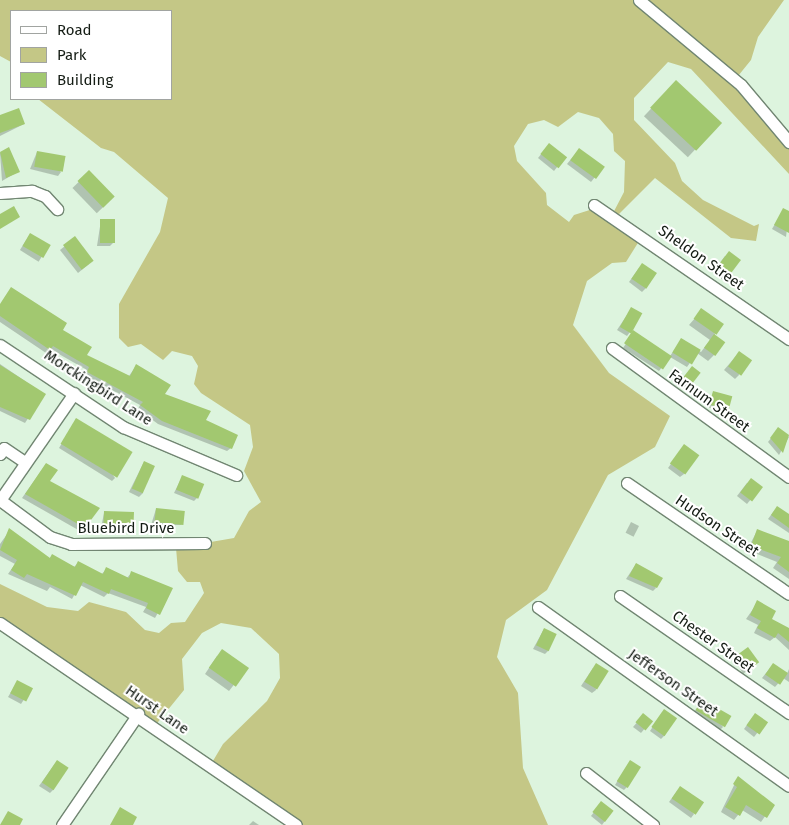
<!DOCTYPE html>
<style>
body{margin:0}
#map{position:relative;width:789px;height:825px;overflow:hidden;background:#ddf4de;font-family:"Fira Sans",sans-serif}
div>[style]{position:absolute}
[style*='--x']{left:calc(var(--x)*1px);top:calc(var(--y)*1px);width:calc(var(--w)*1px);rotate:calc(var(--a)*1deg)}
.green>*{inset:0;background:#c4c786}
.shadow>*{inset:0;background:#0003;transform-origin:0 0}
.building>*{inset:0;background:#a2c870;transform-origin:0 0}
.roads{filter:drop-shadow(1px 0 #718672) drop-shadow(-1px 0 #718672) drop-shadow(0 1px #718672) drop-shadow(0 -1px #718672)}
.minor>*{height:11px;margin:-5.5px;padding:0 5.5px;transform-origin:5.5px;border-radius:5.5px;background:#fff}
span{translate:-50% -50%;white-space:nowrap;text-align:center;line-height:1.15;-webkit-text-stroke:4px #fff;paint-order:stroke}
.street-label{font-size:15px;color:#141c14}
.legend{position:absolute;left:10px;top:10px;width:162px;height:90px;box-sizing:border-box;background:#fff;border:1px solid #a1a4a1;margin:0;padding:6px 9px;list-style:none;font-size:15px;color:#141c14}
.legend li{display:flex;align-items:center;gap:10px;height:25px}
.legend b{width:25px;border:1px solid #a1a4a1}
</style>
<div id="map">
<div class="green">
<div style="clip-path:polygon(evenodd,0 0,784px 0,758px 37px,751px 60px,734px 81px,789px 149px,789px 174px,691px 69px,668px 62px,634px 98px,634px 120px,675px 163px,682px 181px,703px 200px,754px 226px,759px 224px,756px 241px,731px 238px,655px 178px,618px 215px,641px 238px,626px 262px,612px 263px,587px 281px,573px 325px,609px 373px,670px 416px,655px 447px,608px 475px,547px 590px,506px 620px,497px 657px,518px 693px,523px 768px,548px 825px,293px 825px,210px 766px,223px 744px,267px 701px,280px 678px,279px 654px,251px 628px,221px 623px,202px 633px,182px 659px,184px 690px,154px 727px,0 625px,0 584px,47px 607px,78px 611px,89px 602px,126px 612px,145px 630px,159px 633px,171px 623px,185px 622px,204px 593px,200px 582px,187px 582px,178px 571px,176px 548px,234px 538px,249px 511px,261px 502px,244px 471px,253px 447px,250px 425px,201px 393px,194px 384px,198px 366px,192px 356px,172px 351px,163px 360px,141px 344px,128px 347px,119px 338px,119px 304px,160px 232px,168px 198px,114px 152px,101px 148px,38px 99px,171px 99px,171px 11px,11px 11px,11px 62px,0 56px,0 0,578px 112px,599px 118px,613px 134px,614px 151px,625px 161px,624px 192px,611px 217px,596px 208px,574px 215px,569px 222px,547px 205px,546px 193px,517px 161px,514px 146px,528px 124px,544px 120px,558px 127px,578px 112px)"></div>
</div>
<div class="shadow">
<div style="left:676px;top:82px;width:60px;height:47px;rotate:43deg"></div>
<div style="clip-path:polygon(0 116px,24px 124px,0 136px)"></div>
<div style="clip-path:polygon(546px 148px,565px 157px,554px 171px,538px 158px)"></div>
<div style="clip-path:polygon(9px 149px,19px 171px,2px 181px,0 153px)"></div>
<div style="clip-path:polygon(37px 152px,61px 172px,58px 176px,30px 169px)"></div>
<div style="clip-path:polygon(576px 153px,603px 167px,591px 182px,567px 164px)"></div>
<div style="left:89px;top:172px;width:35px;height:23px;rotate:46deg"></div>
<div style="clip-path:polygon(783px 210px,789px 213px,786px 237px,772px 229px)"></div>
<div style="clip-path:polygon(101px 220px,114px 242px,110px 246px,97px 246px)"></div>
<div style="left:30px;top:234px;width:22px;height:19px;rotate:32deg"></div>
<div style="clip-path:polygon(75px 238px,89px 264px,78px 273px,60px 250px)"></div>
<div style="clip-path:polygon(725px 256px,739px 260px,723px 280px,713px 272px)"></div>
<div style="clip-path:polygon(639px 268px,646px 288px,642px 292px,629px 282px)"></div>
<div style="clip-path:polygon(0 304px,61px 331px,85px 356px,129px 376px,136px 366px,163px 395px,204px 420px,231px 448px,227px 451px,158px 424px,138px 409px,140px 405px,84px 375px,87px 370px,50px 349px,46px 353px,0 322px)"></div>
<div style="clip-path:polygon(631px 309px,630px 332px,627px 336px,617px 330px)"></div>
<div style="clip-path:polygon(702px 310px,715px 334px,714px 355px,708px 361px,697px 353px,687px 367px,670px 357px,659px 371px,623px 348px,634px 332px,670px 356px,682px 339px,701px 352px,710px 340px,689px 325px)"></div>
<div style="clip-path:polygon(736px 356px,739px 375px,735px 379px,724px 370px)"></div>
<div style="clip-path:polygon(0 364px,44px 394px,25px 423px,0 411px)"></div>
<div style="clip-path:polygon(692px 368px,692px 386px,688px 389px,680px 384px)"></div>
<div style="clip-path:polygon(713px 393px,731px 397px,724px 412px,707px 407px)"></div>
<div style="clip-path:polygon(76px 420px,115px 478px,112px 481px,59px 448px)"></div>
<div style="clip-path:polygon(778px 429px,789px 437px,779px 455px,768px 442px)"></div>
<div style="clip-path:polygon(681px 450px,684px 474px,680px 477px,668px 468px)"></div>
<div style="clip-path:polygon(144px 462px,143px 493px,139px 497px,129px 492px)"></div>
<div style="clip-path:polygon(46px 464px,49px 482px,84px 527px,80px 531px,22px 498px)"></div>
<div style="clip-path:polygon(182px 477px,197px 498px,194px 501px,174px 493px)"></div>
<div style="clip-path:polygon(747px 483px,761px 487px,747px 504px,737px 496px)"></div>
<div style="clip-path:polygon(156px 509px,182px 525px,151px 525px)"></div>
<div style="clip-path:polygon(774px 511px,789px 515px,789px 533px,768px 519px)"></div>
<div style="clip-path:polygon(104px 513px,132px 525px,101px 528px)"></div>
<div style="left:631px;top:522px;width:9px;height:12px;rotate:27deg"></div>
<div style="clip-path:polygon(10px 530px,49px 559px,52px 555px,74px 567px,78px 563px,101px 575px,107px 568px,127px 578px,131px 573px,171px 589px,155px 618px,143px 612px,146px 607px,108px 593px,104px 597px,80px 585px,72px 599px,50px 587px,47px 591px,8px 574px,15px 564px,0 556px,0 544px)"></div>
<div style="clip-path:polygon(757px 531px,789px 543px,789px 579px,773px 568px,777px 562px,747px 550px)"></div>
<div style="clip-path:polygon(636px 564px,656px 588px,653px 591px,626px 579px)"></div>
<div style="clip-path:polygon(758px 602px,770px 619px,789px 629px,789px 650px,775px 637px,770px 641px,754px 633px,758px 625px,746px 619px)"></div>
<div style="clip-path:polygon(544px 629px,548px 651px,545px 654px,533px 649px)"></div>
<div style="clip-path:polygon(217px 656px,247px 668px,229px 691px,205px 674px)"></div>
<div style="clip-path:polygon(738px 656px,754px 665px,743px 674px,735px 660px)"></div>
<div style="clip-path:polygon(593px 668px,596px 690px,592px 693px,581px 686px)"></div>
<div style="clip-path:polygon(770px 668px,787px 674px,789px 669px,789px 682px,783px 678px,775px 687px,762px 678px)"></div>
<div style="clip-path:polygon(17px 682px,31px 689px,21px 704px,8px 697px)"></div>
<div style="clip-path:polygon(702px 700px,723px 727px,720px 730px,693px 714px)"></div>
<div style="clip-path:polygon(661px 714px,665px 735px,661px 739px,650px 731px)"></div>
<div style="clip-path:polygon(752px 718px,766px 722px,754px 737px,744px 729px)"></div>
<div style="clip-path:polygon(640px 719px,651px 721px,641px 733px,633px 727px)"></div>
<div style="clip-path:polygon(57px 761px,53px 790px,50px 793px,39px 786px)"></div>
<div style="clip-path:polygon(630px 761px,627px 787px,624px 790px,615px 785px)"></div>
<div style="clip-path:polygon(738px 777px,773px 805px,761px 822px,742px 810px,734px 820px,721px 812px)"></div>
<div style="clip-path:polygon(677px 791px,694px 814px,691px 818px,669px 802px)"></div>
<div style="clip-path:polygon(598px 807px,612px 811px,602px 825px,591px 816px)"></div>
<div style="clip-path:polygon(253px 821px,259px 825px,249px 825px)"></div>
</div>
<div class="building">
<div style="left:676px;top:80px;width:63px;height:38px;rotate:43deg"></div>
<div style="clip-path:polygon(19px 108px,25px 124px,0 133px,0 115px)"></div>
<div style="left:549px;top:143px;width:23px;height:14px;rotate:38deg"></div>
<div style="clip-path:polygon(9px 147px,20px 172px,6px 178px,0 152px)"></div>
<div style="left:579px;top:148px;width:32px;height:15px;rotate:36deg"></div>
<div style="left:37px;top:151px;width:29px;height:16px;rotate:10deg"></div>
<div style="left:89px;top:170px;width:37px;height:16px;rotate:46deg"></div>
<div style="clip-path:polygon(14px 206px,20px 217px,0 229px,0 214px)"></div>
<div style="clip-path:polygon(783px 208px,789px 211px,789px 233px,774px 225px)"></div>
<div style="left:100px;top:219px;width:15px;height:24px"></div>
<div style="left:30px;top:233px;width:24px;height:15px;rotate:30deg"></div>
<div style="left:75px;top:236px;width:31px;height:15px;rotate:53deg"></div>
<div style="left:729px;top:251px;width:15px;height:21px;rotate:37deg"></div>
<div style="left:642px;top:263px;width:18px;height:19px;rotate:34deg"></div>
<div style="clip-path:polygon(11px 287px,67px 323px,63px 330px,92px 347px,87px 355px,130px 376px,136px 364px,171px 385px,165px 394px,211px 411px,206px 420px,238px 435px,232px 449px,162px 421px,140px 405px,143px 402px,87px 372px,89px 367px,53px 346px,50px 350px,0 316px,0 304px)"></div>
<div style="left:631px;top:307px;width:13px;height:23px;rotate:29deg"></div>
<div style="left:701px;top:308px;width:28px;height:13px;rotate:35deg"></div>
<div style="left:633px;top:330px;width:47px;height:16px;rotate:34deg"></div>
<div style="left:714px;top:334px;width:14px;height:17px;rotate:36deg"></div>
<div style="left:681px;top:338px;width:23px;height:17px;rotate:31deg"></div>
<div style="left:739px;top:351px;width:16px;height:19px;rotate:35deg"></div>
<div style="clip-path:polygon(0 365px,46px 394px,30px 420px,0 407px)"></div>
<div style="left:692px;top:366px;width:11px;height:17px;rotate:38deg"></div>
<div style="left:713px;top:391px;width:20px;height:14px;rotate:15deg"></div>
<div style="left:76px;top:418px;width:66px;height:30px;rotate:31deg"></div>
<div style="clip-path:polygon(778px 427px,789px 435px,783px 453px,770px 438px)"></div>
<div style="left:684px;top:444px;width:19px;height:24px;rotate:36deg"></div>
<div style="left:144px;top:461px;width:12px;height:30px;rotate:24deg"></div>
<div style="clip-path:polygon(46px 463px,58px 470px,50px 481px,100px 508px,85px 528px,25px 494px)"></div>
<div style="left:182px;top:475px;width:24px;height:16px;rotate:22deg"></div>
<div style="left:751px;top:478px;width:15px;height:18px;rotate:37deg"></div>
<div style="clip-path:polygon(777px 506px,789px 514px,789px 528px,771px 515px)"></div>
<div style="left:156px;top:508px;width:29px;height:14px;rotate:6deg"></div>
<div style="left:104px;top:511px;width:30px;height:14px;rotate:2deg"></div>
<div style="clip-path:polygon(9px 528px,50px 558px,52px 554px,75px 567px,78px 561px,103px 574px,106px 567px,129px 578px,131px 571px,173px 588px,160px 615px,146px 608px,148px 603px,111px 589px,109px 594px,83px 582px,76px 596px,27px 574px,24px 578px,11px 570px,17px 560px,0 550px)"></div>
<div style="clip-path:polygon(757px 529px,789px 541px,789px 572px,777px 563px,781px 557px,751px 546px)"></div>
<div style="clip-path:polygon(636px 563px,663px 578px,657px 588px,629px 576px)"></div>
<div style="clip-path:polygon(757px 600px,776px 611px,772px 619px,789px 628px,789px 642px,778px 633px,775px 638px,757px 628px,761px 621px,750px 615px)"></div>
<div style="left:544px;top:628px;width:14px;height:19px;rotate:25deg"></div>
<div style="left:748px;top:647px;width:19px;height:14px;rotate:54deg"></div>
<div style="left:222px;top:649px;width:33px;height:23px;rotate:35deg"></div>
<div style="left:596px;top:663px;width:15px;height:22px;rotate:32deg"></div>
<div style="left:773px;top:663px;width:18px;height:14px;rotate:34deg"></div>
<div style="left:17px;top:680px;width:18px;height:15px;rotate:27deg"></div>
<div style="left:702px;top:699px;width:34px;height:13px;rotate:30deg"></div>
<div style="left:664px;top:709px;width:16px;height:22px;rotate:35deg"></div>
<div style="left:643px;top:713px;width:13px;height:12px;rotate:39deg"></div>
<div style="left:755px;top:713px;width:16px;height:15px;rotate:35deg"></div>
<div style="left:57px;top:760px;width:14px;height:27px;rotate:34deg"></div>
<div style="left:630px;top:760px;width:13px;height:25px;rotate:32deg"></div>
<div style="clip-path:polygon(738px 776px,775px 805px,767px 818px,746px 805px,740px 816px,725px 807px,737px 787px,733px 784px)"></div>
<div style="left:680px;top:786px;width:29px;height:15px;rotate:34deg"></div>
<div style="left:601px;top:801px;width:16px;height:14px;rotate:38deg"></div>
<div style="clip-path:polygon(120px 807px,137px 817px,133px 825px,110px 825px)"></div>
<div style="clip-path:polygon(8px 811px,23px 819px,20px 825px,0 825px)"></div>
</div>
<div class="roads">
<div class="minor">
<div style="--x:639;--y:0;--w:133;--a:39.8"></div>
<div style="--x:741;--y:85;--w:75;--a:49.9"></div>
<div style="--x:0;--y:193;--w:32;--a:-4"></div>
<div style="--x:32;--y:191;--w:14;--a:21"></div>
<div style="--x:45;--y:196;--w:18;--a:47"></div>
<div style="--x:594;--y:205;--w:237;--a:34.5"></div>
<div style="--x:0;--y:345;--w:148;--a:33.7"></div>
<div style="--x:123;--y:427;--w:123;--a:23"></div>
<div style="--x:612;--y:348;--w:219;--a:36.1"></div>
<div style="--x:0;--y:454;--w:7;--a:-56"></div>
<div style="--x:4;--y:448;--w:25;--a:34"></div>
<div style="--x:627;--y:483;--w:196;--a:34.4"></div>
<div style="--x:0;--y:500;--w:62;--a:36.5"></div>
<div style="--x:50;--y:537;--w:22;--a:18"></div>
<div style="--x:71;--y:544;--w:134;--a:-0.4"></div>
<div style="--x:0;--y:500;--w:130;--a:-55.3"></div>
<div style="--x:620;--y:596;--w:206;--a:34.7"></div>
<div style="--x:538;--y:607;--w:308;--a:35.5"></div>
<div style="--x:0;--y:623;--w:358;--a:34.3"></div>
<div style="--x:586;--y:773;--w:85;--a:37.8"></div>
<div style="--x:62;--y:825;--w:135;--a:-55.6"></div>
</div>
</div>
<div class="street-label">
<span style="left:701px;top:258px;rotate:35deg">Sheldon Street</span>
<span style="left:98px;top:388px;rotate:33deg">Morckingbird Lane</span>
<span style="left:709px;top:401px;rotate:36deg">Farnum Street</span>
<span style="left:717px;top:526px;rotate:34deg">Hudson Street</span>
<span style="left:126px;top:529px">Bluebird Drive</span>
<span style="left:713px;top:642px;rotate:35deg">Chester Street</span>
<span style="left:673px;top:683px;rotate:35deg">Jefferson Street</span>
<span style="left:157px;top:710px;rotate:35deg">Hurst Lane</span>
</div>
<ul class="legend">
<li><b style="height:6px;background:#fff"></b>Road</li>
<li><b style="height:14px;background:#c4c786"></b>Park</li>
<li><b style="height:14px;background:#a2c870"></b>Building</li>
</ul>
</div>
